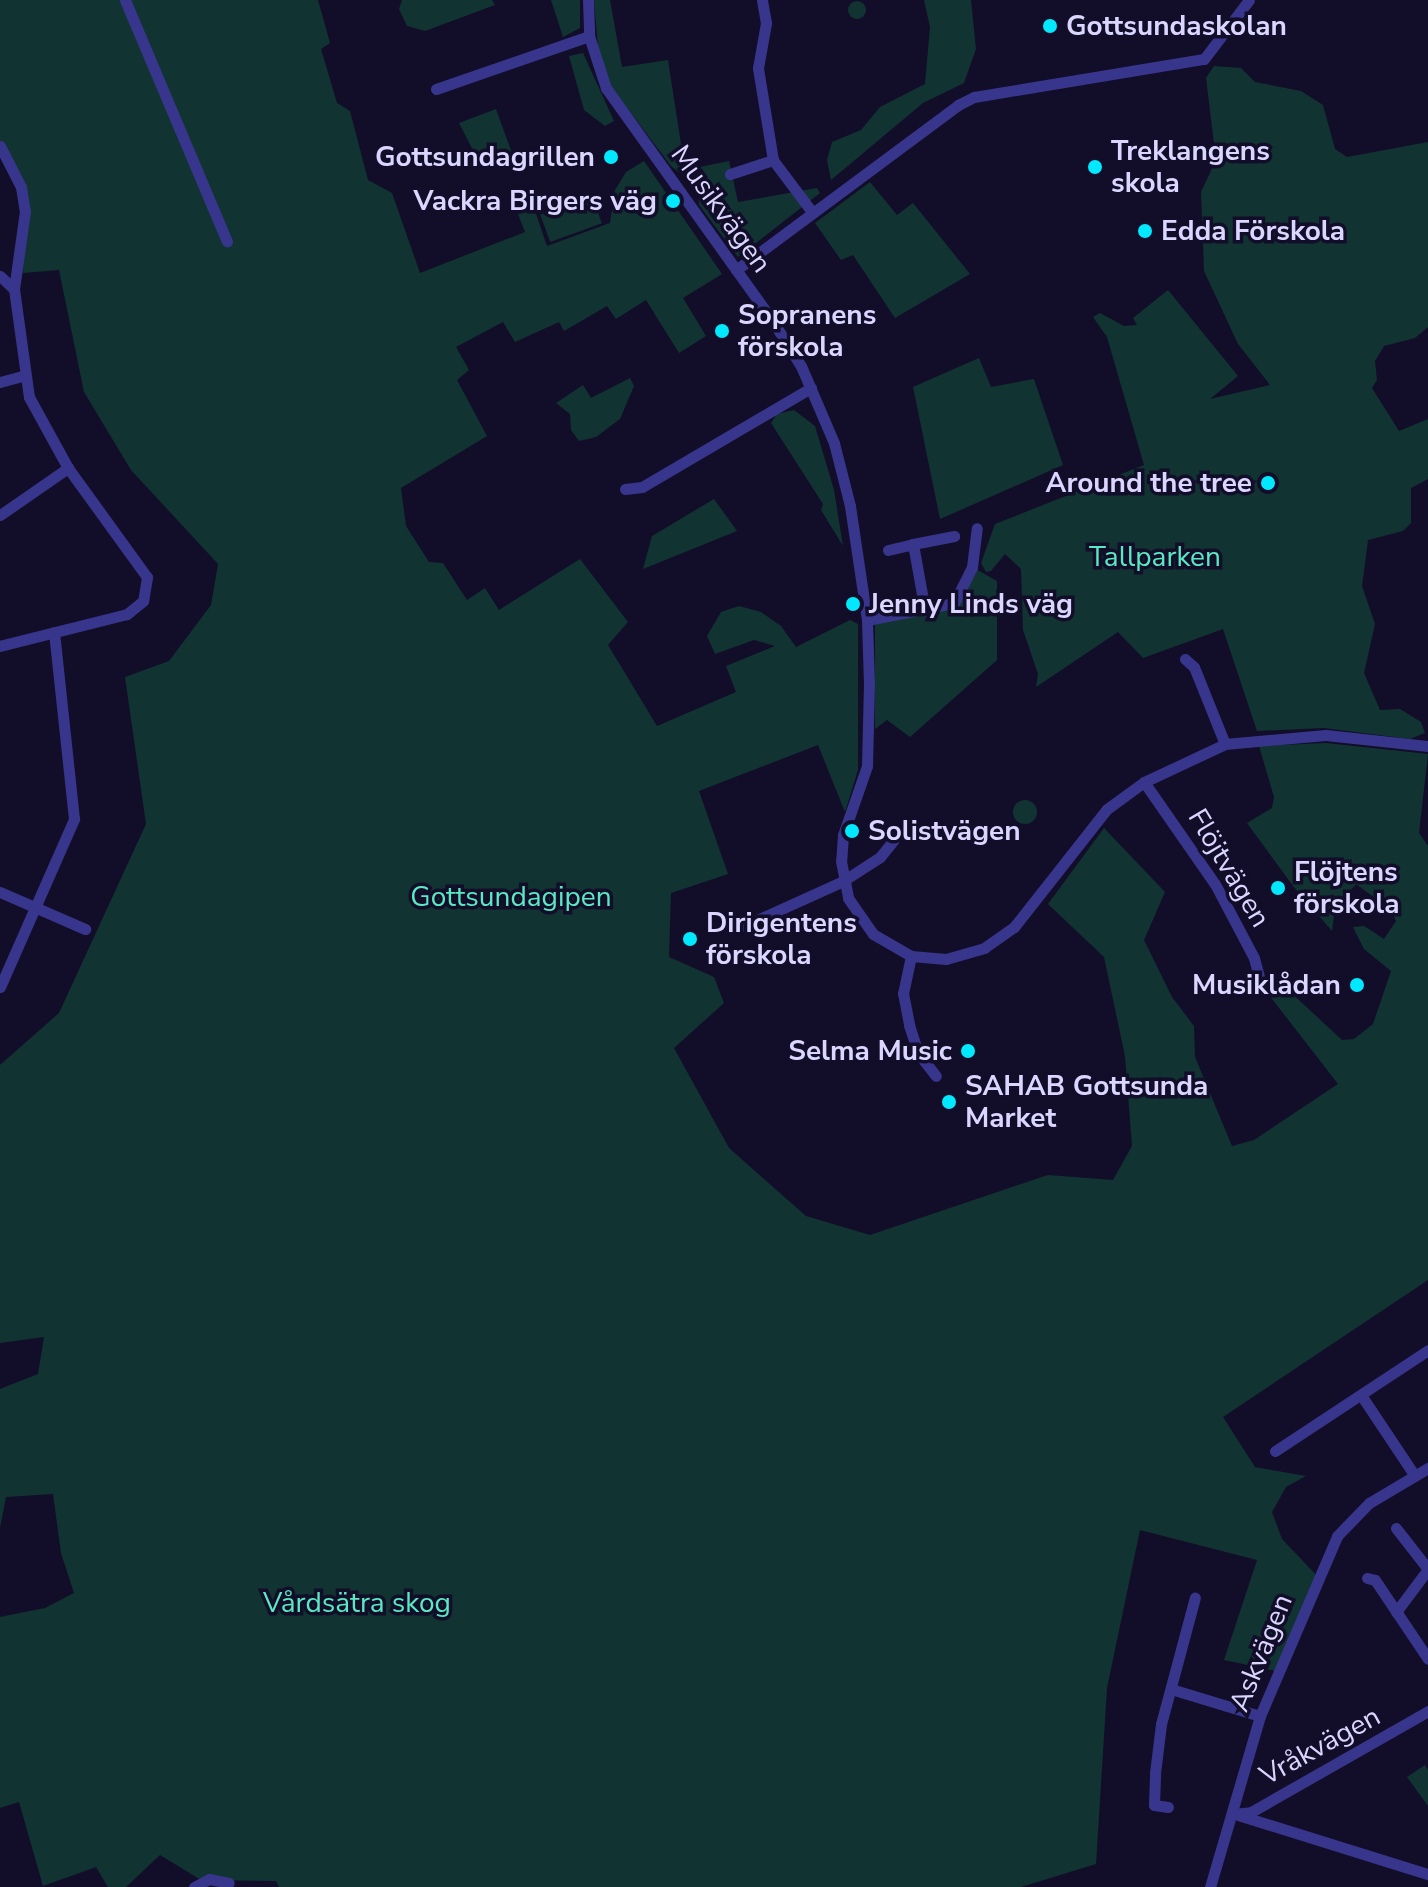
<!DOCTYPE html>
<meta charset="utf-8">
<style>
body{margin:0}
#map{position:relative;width:1428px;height:1887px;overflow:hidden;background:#120e29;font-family:"Nunito Sans",sans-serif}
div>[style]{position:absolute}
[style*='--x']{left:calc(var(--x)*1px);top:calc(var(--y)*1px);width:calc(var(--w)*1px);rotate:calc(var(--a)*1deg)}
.green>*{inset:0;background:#113432;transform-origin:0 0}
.round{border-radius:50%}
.street>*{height:11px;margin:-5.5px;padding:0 5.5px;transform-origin:5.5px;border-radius:5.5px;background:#38368c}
.dots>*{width:22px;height:22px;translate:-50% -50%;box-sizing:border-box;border:4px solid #120e29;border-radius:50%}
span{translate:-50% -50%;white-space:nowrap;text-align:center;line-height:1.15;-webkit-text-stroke:7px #120e29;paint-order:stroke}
.poi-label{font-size:28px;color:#dad6ff;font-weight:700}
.left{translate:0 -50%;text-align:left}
.right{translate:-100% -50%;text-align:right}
.street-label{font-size:28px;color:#dad6ff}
.park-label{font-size:28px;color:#59e9c3}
</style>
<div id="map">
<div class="green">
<div style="clip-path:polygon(0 0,318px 0,330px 43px,321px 49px,337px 103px,350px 111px,368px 180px,392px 193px,420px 273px,525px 232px,518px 214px,534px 208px,547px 246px,610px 223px,615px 190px,626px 172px,644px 161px,722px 274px,683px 298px,706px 336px,679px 353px,646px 300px,616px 319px,607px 306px,564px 331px,559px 322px,515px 342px,503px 322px,456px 347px,469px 370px,457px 380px,487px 436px,401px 488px,406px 526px,429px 562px,443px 563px,467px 600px,485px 588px,499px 610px,580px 559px,628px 622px,608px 645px,657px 726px,736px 692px,726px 666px,775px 646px,754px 640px,715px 654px,707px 636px,721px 612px,739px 606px,761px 612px,781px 626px,796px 647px,850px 620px,858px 624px,858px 770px,845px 812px,818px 745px,699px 791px,728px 874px,671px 893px,669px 957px,714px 977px,724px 1003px,674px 1048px,729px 1148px,806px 1216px,870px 1235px,1048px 1175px,1113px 1180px,1132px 1146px,1125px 1056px,1104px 957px,1048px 904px,1104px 828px,1165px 892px,1144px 940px,1172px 997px,1194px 1026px,1195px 1057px,1232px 1146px,1254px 1140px,1338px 1084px,1269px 995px,1287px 989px,1342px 1040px,1354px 1039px,1373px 1024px,1391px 971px,1364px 949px,1353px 927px,1364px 926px,1384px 939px,1396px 921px,1391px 910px,1356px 884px,1335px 908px,1332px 931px,1293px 886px,1247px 823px,1272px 808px,1274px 797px,1259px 746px,1326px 743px,1428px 754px,1419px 833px,1428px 846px,1428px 1280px,1223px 1417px,1255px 1467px,1306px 1476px,1286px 1487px,1272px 1512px,1282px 1539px,1319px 1578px,1276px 1671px,1224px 1660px,1257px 1560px,1140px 1530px,1107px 1688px,1096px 1864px,1021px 1887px,279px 1887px,276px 1881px,201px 1880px,160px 1855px,126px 1887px,108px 1887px,96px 1867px,43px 1886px,19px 1802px,0 1808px,0 1617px,45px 1608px,74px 1593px,61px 1553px,53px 1494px,6px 1497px,0 1528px,0 1389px,38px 1374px,44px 1337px,0 1343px,0 1065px,59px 1013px,146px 824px,125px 677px,169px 661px,211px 605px,218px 564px,131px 470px,84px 392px,59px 270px,23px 273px,25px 211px,0 146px)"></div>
<div style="clip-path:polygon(402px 0,492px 0,495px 5px,425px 31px,407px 26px,399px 9px)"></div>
<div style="clip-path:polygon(551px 0,580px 0,580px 28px,563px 37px)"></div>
<div style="clip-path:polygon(594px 0,610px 0,622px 67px,668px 60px,685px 170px,729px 161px,738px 202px,817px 188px,820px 193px,738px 257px,699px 205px,698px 187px,671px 166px,612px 88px,598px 47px)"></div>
<div style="clip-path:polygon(924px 0,971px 0,976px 49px,964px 83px,923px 103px,831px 180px,827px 160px,832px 142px,861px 130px,880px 107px,925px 84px,930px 27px)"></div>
<div class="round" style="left:848px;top:1px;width:18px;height:18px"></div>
<div style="clip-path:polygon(583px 53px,614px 121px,605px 126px,584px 110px,569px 56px)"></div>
<div style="clip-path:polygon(1214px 66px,1241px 68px,1255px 82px,1301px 91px,1323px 105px,1335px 149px,1347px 157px,1428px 142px,1428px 327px,1415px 338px,1384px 346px,1375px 361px,1377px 380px,1372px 388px,1399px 431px,1428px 419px,1428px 479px,1411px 488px,1411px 523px,1403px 531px,1368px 540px,1362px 586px,1375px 624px,1364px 673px,1380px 710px,1400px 709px,1421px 722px,1425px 733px,1410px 739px,1324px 728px,1257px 731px,1223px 629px,1143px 658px,1118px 632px,1036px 687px,1038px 674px,1023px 630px,1021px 569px,1005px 554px,991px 571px,986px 572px,981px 563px,995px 524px,1144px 465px,1107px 337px,1093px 317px,1100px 313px,1124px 326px,1137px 325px,1133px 318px,1168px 290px,1238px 376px,1210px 399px,1270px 385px,1238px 344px,1204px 271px,1201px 192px,1216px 160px,1206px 78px)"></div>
<div style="clip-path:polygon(496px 109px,512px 153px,480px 164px,459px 123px)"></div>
<div style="clip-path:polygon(870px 182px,897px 215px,913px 203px,970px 274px,895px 318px,853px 255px,841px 260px,815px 223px)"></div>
<div style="left:592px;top:196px;width:29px;height:55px;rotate:70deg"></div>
<div style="clip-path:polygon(979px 358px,991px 387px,1034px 379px,1063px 465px,940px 519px,913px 387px)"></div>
<div style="clip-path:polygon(630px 378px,634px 386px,620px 419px,596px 437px,579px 441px,571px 430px,570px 414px,556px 403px,583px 385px,591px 398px)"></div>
<div style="clip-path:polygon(794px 410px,815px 426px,834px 490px,843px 546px,821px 510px,823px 504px,771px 423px,777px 414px)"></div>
<div style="clip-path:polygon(714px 499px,737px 531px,643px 569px,652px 536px)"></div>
<div style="clip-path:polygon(972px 567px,997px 581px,997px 660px,910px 737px,887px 720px,875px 729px,875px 619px,947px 608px)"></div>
<div class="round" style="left:1013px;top:800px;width:24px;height:24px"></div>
<div style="clip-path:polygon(1425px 1765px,1428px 1770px,1428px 1806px,1407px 1777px)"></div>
</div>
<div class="street">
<div style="--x:125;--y:0;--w:262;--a:67.1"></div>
<div style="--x:588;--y:0;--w:36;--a:88"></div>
<div style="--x:589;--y:36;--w:55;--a:71.9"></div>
<div style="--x:606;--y:88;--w:285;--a:54.4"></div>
<div style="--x:772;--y:320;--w:54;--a:57.8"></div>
<div style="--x:801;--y:366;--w:84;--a:66.8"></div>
<div style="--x:834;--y:443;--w:65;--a:75.7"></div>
<div style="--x:850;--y:506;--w:115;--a:81.5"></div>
<div style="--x:867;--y:620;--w:64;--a:88.2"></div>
<div style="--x:869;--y:684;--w:82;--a:91.4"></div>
<div style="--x:867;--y:766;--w:73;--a:109.2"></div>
<div style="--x:843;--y:835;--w:26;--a:94"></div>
<div style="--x:841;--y:861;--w:38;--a:79"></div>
<div style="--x:848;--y:898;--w:44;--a:55.2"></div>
<div style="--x:873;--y:934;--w:44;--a:30.1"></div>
<div style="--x:911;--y:956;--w:35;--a:5"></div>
<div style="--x:946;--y:959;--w:40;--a:-16"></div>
<div style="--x:984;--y:948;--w:37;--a:-35"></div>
<div style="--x:1014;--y:927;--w:150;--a:-51.8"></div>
<div style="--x:1107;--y:809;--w:46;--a:-36.1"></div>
<div style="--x:1144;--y:782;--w:89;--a:-25.1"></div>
<div style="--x:1225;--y:744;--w:101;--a:-5.1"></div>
<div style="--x:1326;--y:735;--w:103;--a:6.2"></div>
<div style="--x:436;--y:89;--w:162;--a:-19.1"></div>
<div style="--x:0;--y:146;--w:46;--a:62.9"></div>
<div style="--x:21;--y:187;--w:24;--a:81"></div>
<div style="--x:25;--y:211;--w:79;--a:98"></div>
<div style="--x:14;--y:289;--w:109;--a:82.1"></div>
<div style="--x:29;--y:397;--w:81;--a:61.2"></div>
<div style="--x:68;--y:468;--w:135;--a:54.1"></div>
<div style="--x:147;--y:577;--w:24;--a:99"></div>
<div style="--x:143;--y:601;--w:21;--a:141"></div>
<div style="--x:127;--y:614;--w:131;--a:165.9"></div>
<div style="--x:773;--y:160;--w:65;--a:53.1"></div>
<div style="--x:730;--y:174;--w:45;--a:-18"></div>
<div style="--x:773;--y:160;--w:93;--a:-99.3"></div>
<div style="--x:758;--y:68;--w:46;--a:-79.9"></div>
<div style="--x:766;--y:23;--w:23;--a:-100"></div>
<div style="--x:736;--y:270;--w:277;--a:-36.6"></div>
<div style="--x:958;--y:105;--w:18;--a:-27"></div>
<div style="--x:974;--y:97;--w:233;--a:-9.4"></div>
<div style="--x:1204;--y:59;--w:74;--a:-52.7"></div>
<div style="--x:0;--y:276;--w:19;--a:43"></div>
<div style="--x:0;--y:382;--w:24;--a:-15"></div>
<div style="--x:625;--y:489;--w:17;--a:-7"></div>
<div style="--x:642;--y:487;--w:196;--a:-30.4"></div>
<div style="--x:0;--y:515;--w:83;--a:-34.7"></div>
<div style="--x:913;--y:544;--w:42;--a:-11"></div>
<div style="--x:888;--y:550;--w:26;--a:-13"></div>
<div style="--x:913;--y:544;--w:68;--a:79.8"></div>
<div style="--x:867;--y:620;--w:89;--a:-11.1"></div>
<div style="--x:954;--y:603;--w:40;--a:-63.4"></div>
<div style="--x:972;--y:567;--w:39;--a:-83"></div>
<div style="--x:1185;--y:659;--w:12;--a:42"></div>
<div style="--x:1194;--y:667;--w:83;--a:68.1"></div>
<div style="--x:1144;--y:782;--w:124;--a:55.2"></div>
<div style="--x:1215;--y:884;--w:84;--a:62.2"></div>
<div style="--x:1254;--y:958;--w:27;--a:75"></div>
<div style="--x:0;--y:892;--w:93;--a:23.5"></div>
<div style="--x:744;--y:926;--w:109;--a:-24.4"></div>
<div style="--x:843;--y:881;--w:44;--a:-33"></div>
<div style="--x:880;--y:857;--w:22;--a:-51"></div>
<div style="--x:911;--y:956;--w:38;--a:102"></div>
<div style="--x:903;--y:993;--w:33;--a:79"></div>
<div style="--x:909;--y:1025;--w:29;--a:72"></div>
<div style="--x:918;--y:1053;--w:29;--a:52"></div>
<div style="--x:0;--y:987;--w:184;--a:-66.2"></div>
<div style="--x:74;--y:819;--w:188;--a:-96.1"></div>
<div style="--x:1361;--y:1395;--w:97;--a:56.3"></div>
<div style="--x:1275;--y:1451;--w:183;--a:-33.4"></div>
<div style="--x:1367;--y:1578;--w:8;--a:14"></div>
<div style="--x:1375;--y:1580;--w:95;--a:56.1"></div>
<div style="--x:1396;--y:1612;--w:54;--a:-53.3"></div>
<div style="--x:1428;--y:1569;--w:52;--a:-128"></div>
<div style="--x:1171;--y:1689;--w:93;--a:16.9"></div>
<div style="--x:1168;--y:1807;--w:14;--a:-172"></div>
<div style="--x:1154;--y:1805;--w:32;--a:-88"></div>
<div style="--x:1155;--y:1773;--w:49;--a:-83"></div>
<div style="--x:1161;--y:1724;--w:131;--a:-75"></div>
<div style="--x:1233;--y:1814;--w:18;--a:-6"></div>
<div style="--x:1251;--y:1812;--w:204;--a:-29.7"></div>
<div style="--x:1238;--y:1815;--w:199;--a:17.3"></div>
<div style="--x:194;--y:1887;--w:17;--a:-28"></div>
<div style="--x:209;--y:1879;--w:20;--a:11"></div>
<div style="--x:1210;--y:1887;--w:178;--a:-73.7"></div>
<div style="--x:1260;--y:1716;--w:196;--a:-66.8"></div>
<div style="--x:1337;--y:1536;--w:46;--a:-45.9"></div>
<div style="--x:1369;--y:1503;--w:69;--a:-30.7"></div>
</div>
<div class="dots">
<div style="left:1050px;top:26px;background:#02e9ff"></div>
<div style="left:611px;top:157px;background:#02e9ff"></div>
<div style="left:1095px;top:167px;background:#02e9ff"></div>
<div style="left:673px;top:201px;background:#02e9ff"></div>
<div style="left:1145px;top:231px;background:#02e9ff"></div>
<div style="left:722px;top:331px;background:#02e9ff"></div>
<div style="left:1268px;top:483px;background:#02e9ff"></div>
<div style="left:853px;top:604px;background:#02e9ff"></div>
<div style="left:852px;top:831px;background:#02e9ff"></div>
<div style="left:1278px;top:888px;background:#02e9ff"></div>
<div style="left:690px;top:939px;background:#02e9ff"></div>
<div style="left:1357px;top:985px;background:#02e9ff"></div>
<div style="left:968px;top:1051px;background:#02e9ff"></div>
<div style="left:949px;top:1102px;background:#02e9ff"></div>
</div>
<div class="poi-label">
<span class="left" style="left:1066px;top:26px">Gottsundaskolan</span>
<span class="left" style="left:1111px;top:167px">Treklangens<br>skola</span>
<span class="right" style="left:595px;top:157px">Gottsundagrillen</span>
<span class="right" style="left:657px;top:201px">Vackra Birgers väg</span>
<span class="left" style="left:1161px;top:231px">Edda Förskola</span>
<span class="left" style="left:738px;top:331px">Sopranens<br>förskola</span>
<span class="right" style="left:1252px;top:483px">Around the tree</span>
<span class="left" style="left:869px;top:604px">Jenny Linds väg</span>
<span class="left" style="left:868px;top:831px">Solistvägen</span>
<span class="left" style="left:1294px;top:888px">Flöjtens<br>förskola</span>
<span class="left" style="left:706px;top:939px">Dirigentens<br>förskola</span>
<span class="right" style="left:1341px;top:985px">Musiklådan</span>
<span class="right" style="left:952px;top:1051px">Selma Music</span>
<span class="left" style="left:965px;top:1102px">SAHAB Gottsunda<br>Market</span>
</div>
<div class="street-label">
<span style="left:721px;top:209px;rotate:54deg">Musikvägen</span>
<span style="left:1229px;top:868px;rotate:59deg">Flöjtvägen</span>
<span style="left:1261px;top:1653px;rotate:-68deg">Askvägen</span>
<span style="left:1320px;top:1746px;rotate:-29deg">Vråkvägen</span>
</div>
<div class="park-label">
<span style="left:1155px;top:557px">Tallparken</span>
<span style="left:511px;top:897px">Gottsundagipen</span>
<span style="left:357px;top:1603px">Vårdsätra skog</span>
</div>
</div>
